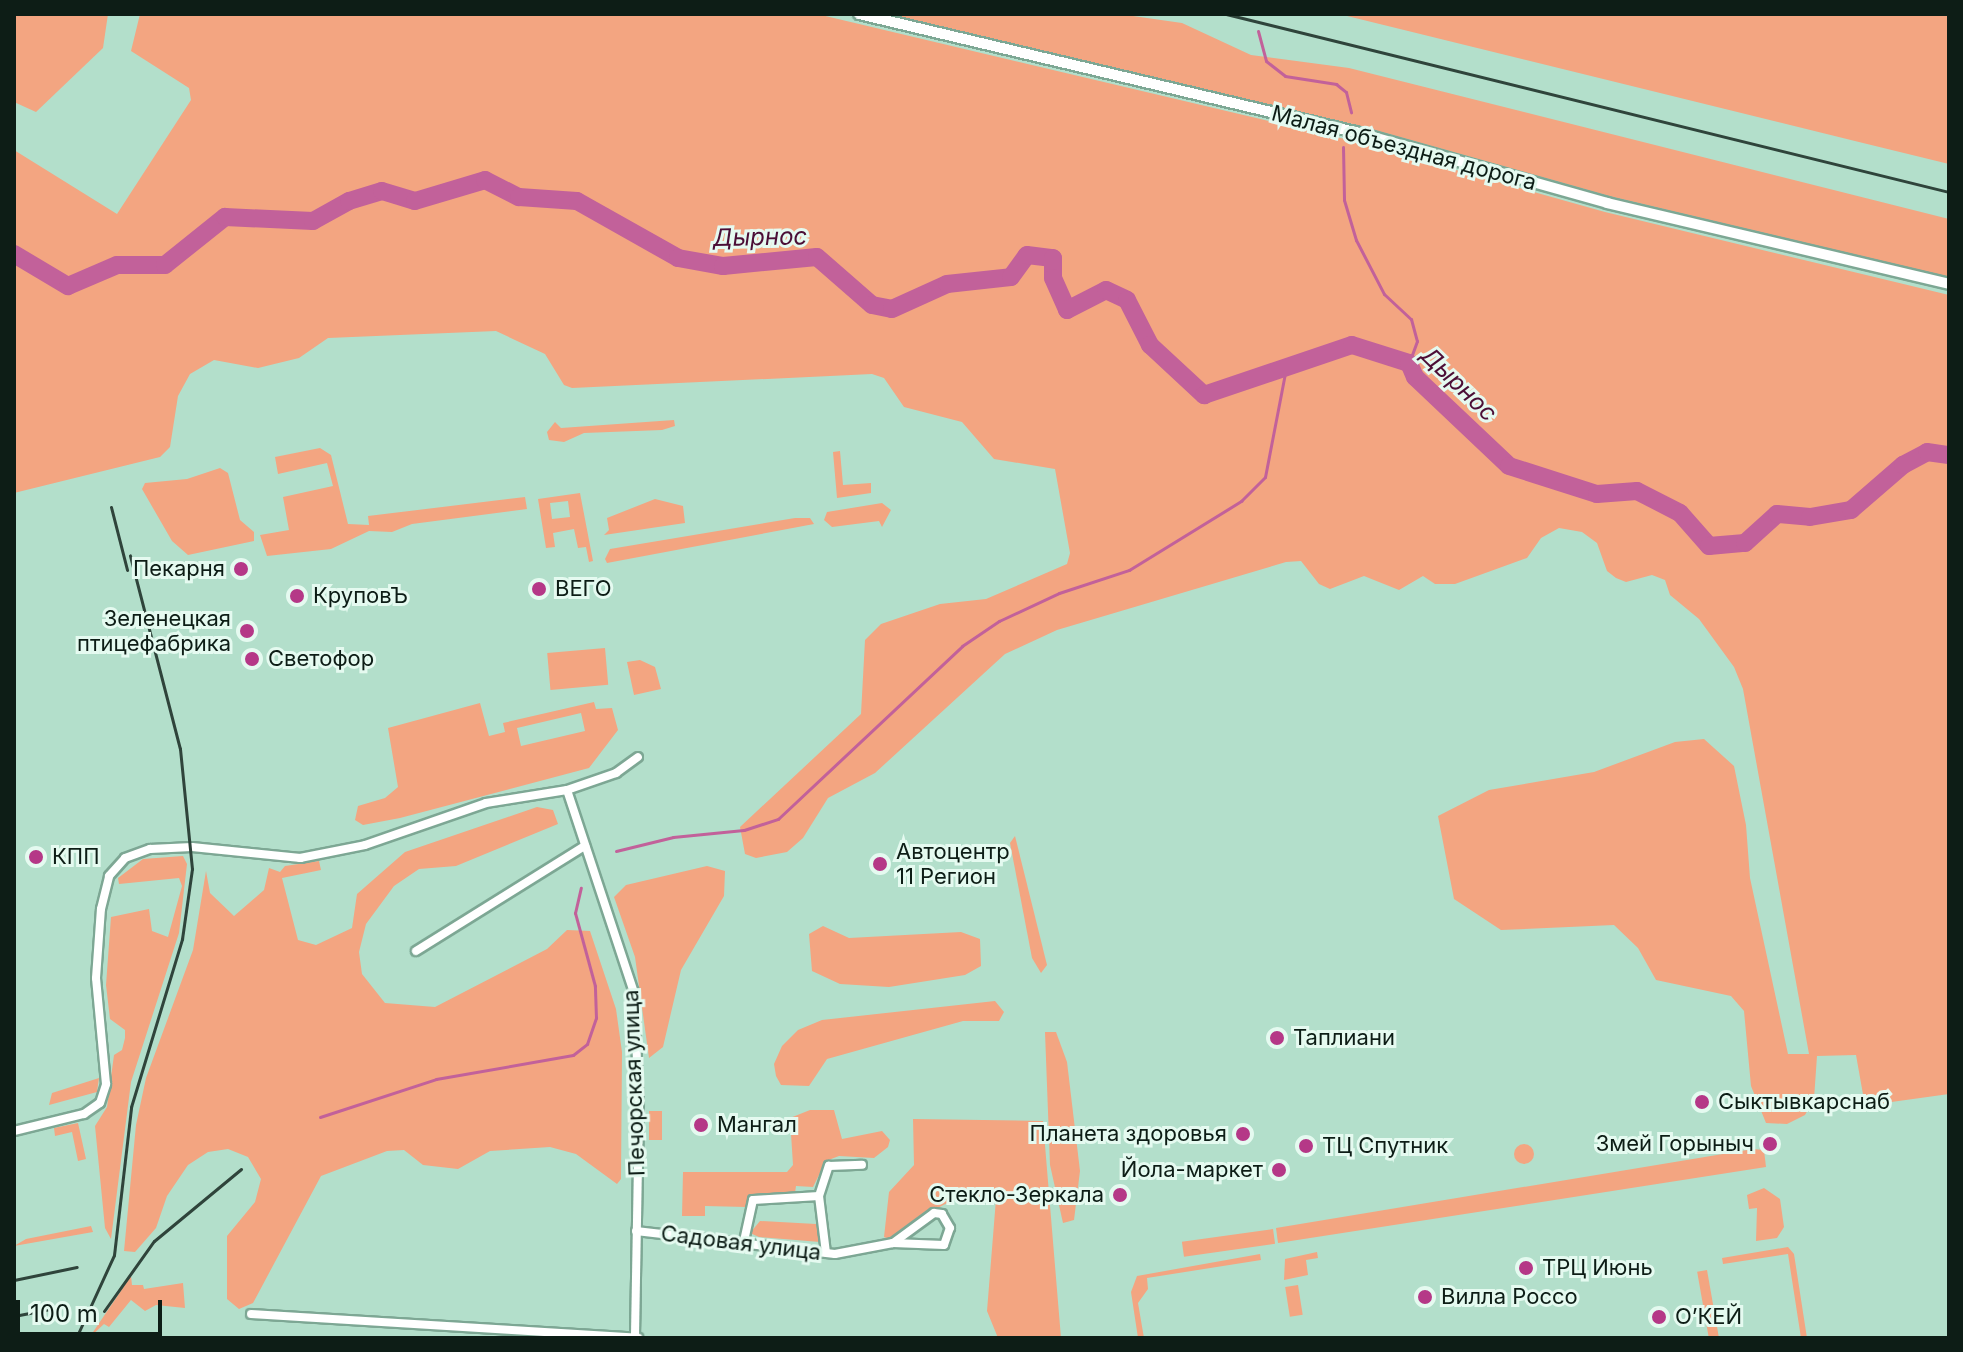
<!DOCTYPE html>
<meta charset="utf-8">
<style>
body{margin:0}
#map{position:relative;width:1963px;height:1352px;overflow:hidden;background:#b3dfcb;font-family:Inter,sans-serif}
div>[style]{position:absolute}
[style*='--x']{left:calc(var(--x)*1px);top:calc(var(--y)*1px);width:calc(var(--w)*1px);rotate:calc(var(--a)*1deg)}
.green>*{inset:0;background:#f3a581;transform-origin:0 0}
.round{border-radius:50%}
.stream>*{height:3px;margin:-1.5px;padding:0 1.5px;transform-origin:1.5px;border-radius:1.5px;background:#c2619a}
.river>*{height:18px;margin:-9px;padding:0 9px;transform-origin:9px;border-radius:9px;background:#c2619a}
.roads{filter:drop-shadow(2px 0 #7da794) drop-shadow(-2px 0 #7da794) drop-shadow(0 2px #7da794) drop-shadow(0 -2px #7da794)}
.minor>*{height:8px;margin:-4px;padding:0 4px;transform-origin:4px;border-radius:4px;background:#fff}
.tertiary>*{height:10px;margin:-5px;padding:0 5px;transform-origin:5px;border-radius:5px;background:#fff}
.rail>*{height:3px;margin:-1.5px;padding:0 1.5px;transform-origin:1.5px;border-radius:1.5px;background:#2f443b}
.dots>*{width:22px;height:22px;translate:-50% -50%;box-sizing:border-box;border:4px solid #e5faf0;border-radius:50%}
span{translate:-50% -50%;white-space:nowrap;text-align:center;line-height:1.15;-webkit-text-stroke:6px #e5faf0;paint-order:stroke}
.street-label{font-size:22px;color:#0d1d16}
.poi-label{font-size:22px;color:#0d1d16}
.right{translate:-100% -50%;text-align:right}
.left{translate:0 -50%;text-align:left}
.water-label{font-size:24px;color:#4c0e36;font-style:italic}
.frame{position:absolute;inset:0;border:16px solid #0d1d16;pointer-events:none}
.scale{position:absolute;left:16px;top:1300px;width:146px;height:36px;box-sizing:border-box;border:4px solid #0d1d16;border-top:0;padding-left:10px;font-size:24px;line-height:28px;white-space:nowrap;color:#0d1d16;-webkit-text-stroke:6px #e5faf0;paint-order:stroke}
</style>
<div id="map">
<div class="green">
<div style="clip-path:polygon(14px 14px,108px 14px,103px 48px,36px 112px,14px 102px)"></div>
<div style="clip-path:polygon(140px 14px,817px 14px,1353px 141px,1605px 212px,1949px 295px,1949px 1094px,1877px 1104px,1864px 1100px,1856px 1055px,1817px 1056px,1814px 1099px,1805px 1115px,1787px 1124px,1766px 1123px,1751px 1086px,1744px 1011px,1731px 996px,1656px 980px,1638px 948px,1614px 925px,1501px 930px,1454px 899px,1438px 816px,1489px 790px,1594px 772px,1675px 742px,1704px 739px,1734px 766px,1746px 825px,1750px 878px,1788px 1054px,1809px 1054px,1743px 689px,1734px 667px,1699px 619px,1670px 595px,1665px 580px,1652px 575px,1626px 582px,1616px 578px,1607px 571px,1597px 543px,1582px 532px,1559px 528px,1541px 538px,1527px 558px,1455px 584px,1435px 584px,1423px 576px,1399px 590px,1364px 576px,1330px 589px,1319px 584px,1301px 561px,1286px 562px,1057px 630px,1005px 654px,875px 773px,828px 798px,803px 838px,787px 852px,756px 858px,745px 854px,740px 827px,861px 714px,865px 640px,881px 624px,940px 604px,986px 599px,1067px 564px,1070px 553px,1055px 469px,994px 459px,962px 422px,904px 407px,884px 378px,872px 374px,572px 388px,564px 385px,545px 354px,496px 331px,328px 338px,299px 358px,258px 368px,214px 360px,190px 374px,178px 396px,170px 447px,160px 457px,14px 493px,14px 150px,117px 214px,191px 100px,189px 88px,131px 51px)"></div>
<div style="clip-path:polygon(877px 14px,1119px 14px,1182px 23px,1251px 55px,1349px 68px,1949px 219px,1949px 277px,1609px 196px,1357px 125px)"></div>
<div style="clip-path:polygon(1339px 14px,1949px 14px,1949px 164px,1863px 143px)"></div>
<div style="clip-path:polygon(674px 420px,675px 426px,662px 430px,584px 433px,564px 442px,549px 440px,547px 432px,555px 422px,561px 428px)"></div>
<div style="clip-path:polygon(320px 448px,331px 455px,348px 524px,369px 525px,368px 516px,525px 497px,527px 509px,412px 524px,392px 532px,369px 531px,331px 549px,267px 556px,260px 535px,289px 530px,283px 497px,333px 486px,327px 463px,278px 474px,275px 457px)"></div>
<div style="clip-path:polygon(840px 451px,843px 485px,871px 483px,871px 493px,837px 498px,833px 452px)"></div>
<div style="clip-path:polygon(220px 468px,228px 473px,240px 520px,254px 532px,254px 541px,188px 555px,172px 541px,142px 489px,145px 483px,187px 479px)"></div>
<div style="clip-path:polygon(evenodd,580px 493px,593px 561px,589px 562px,586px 547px,578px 548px,574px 529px,553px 533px,555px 547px,546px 548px,538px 499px,580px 493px,568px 501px,570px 517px,552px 519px,550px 503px,568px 501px)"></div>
<div style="clip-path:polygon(655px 499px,683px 506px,685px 523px,604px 535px,609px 530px,607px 518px)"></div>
<div style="clip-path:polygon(882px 503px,891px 510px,882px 527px,879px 521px,832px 527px,824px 520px,827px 512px)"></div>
<div style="clip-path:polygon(795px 518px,810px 518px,814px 524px,607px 563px,605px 559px,610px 549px)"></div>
<div style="left:605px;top:648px;width:37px;height:58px;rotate:85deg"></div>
<div style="clip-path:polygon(640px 660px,655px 667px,661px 689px,634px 695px,627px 662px)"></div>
<div style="clip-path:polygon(evenodd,594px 702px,596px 709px,612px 708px,618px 730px,589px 768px,400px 818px,363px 825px,355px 820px,358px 806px,385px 798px,398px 787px,388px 728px,480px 703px,489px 736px,505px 732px,503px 723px,594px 702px,581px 713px,585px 731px,521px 746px,517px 728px,581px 713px)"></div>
<div style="clip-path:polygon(537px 807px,553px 810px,558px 824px,456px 866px,419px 869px,394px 886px,366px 924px,359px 952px,362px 974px,385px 1003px,435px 1007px,547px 949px,567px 930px,590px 931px,616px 1009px,622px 1052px,621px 1179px,617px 1184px,576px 1154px,550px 1147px,490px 1151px,458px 1169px,423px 1165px,404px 1150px,387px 1151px,321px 1176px,253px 1303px,239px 1309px,227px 1299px,227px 1236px,255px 1202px,261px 1179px,248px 1157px,228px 1149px,208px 1152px,188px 1165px,167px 1196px,156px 1228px,135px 1252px,124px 1251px,136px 1125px,146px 1078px,193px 950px,206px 871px,210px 893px,234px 916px,264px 890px,269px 868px,280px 872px,285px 866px,319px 861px,321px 870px,282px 878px,298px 940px,316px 945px,352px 928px,357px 894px,405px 852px)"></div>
<div style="clip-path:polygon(1015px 836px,1047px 965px,1041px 973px,1032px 958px,1010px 843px)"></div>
<div style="clip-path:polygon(183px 856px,187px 864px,179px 933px,131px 1082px,111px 1239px,105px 1228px,95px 1126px,107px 1107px,114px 1055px,122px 1050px,125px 1038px,125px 1030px,110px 1019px,106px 985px,111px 917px,149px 909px,152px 931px,168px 937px,182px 886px,179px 878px,119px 884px,118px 878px,143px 859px)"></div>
<div style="clip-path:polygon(707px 866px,725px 871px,724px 896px,681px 970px,663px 1047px,649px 1058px,635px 957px,614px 897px,626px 885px)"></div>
<div style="clip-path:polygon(823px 926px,849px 938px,961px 932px,980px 939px,981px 966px,965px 975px,889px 987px,840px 984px,812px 971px,809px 934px)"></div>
<div style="clip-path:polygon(995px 1001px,1004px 1012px,999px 1021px,963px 1021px,827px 1059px,809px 1086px,781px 1085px,776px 1076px,774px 1064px,782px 1046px,798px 1030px,822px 1020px)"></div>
<div style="clip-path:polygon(1045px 1032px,1056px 1032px,1067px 1062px,1080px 1171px,1074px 1220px,1063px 1223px,1050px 1165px)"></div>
<div style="clip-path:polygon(99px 1078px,97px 1092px,49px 1105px,52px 1093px)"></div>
<div style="clip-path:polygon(810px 1110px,834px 1110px,842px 1139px,882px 1131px,890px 1140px,888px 1147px,874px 1158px,839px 1156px,826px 1161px,813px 1187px,796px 1186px,795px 1193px,757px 1194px,746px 1207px,705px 1206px,705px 1216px,682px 1216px,683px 1172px,787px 1172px,793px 1165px,790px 1118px)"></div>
<div style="left:649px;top:1111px;width:13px;height:29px"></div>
<div style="clip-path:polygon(913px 1119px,1043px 1121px,1061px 1338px,998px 1338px,987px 1311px,996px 1199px,957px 1198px,916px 1219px,892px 1240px,884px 1237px,889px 1192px,914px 1165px)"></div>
<div style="clip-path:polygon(78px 1123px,86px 1159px,78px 1161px,72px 1132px,55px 1136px,54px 1128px)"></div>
<div class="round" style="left:1514px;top:1144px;width:20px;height:20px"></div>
<div style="clip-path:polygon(1753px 1149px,1764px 1150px,1766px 1167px,1278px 1243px,1276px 1228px)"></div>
<div style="clip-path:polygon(1764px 1188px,1780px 1199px,1784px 1227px,1777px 1238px,1756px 1241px,1757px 1208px,1749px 1209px,1747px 1195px)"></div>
<div style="clip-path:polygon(760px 1221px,816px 1224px,820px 1242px,759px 1237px,750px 1233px)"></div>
<div style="clip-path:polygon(91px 1226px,93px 1232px,14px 1246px,26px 1239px)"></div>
<div style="left:1273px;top:1229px;width:15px;height:92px;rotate:82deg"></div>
<div style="clip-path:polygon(1788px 1247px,1794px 1254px,1807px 1338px,1801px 1338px,1788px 1254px,1723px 1264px,1722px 1258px)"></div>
<div style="clip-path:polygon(1317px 1252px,1318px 1258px,1306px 1260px,1308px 1275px,1284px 1280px,1285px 1259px)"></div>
<div style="clip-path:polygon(1260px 1254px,1261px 1260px,1147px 1278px,1148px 1289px,1138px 1303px,1144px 1338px,1138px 1338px,1131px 1292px,1137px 1276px)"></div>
<div style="left:1707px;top:1270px;width:69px;height:10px;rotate:80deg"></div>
<div style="clip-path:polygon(131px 1276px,132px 1285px,143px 1285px,144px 1289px,183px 1283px,185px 1308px,156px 1305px,145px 1311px,131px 1300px,109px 1327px,104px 1324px,89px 1338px)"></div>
<div style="left:1298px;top:1285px;width:30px;height:13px;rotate:81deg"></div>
</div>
<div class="stream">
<div style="--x:1262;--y:14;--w:1;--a:0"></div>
<div style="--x:1258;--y:31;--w:31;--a:75"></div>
<div style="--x:1266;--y:61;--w:24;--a:38"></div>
<div style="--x:1285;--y:76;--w:52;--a:8.9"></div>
<div style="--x:1336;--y:84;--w:13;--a:39"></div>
<div style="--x:1346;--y:92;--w:21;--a:76"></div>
<div style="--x:1343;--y:147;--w:53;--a:88.9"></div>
<div style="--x:1344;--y:200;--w:42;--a:73.3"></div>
<div style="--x:1356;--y:240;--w:61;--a:62.6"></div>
<div style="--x:1384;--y:294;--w:37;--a:43"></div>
<div style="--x:1411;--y:319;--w:23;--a:75"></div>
<div style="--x:1417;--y:341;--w:23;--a:110"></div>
<div style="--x:616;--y:851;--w:59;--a:-13.8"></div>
<div style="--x:673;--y:837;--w:71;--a:-5.6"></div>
<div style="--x:744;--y:830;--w:36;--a:-18"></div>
<div style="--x:778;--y:819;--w:253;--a:-43.2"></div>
<div style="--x:962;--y:646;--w:45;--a:-34"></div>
<div style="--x:999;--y:621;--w:66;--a:-25"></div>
<div style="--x:1059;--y:593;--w:74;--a:-18.2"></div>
<div style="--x:1129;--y:570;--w:132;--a:-31.6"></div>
<div style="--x:1241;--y:501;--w:34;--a:-45"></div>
<div style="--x:1265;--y:477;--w:111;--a:-79.1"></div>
<div style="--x:320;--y:1117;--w:122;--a:-18.1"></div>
<div style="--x:436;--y:1079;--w:139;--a:-9.9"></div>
<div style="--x:573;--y:1055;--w:18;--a:-38"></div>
<div style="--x:587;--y:1044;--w:28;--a:-71"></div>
<div style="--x:596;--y:1018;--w:32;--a:-92"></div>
<div style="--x:595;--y:986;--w:76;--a:-105.3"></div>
<div style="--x:575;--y:913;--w:26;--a:-77"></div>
</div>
<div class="river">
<div style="--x:14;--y:254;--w:63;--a:30.7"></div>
<div style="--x:68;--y:286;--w:53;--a:-23.2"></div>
<div style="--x:117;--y:265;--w:48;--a:0"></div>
<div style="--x:165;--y:265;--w:77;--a:-38.7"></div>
<div style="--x:225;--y:217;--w:88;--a:2.6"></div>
<div style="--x:313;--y:221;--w:41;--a:-29.1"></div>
<div style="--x:349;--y:201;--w:34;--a:-17"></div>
<div style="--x:382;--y:191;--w:34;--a:17"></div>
<div style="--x:415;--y:201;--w:73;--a:-16.7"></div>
<div style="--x:485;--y:180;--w:38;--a:27"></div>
<div style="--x:519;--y:197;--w:58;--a:3.9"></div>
<div style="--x:577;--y:201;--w:116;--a:29.4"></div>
<div style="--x:678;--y:258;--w:46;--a:10.1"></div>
<div style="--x:723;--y:266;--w:94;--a:-5.5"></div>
<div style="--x:817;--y:257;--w:73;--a:41.1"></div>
<div style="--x:872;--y:305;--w:20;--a:11"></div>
<div style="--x:892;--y:309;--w:60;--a:-24.4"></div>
<div style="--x:947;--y:284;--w:64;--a:-6.2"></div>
<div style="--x:1011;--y:277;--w:27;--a:-54"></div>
<div style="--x:1027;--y:255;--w:26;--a:7"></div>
<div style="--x:1053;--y:258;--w:20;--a:90"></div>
<div style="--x:1053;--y:278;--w:35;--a:66"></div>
<div style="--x:1067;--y:310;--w:44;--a:-27.1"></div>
<div style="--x:1106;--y:290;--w:23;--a:25"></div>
<div style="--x:1127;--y:300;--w:51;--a:62.9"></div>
<div style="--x:1150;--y:345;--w:74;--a:42.8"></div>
<div style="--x:1204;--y:395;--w:156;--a:-18.7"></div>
<div style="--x:1352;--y:345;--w:60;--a:17.5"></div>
<div style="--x:1409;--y:363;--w:15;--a:67"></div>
<div style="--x:1415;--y:377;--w:129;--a:43.4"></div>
<div style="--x:1509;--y:466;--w:92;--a:17.7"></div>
<div style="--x:1597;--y:494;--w:40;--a:-4.3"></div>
<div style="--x:1637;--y:491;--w:48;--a:27.1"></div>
<div style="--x:1680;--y:513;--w:44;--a:48.7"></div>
<div style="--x:1709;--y:546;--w:36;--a:-5"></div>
<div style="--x:1745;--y:543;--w:43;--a:-42.2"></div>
<div style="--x:1777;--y:514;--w:33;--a:5"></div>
<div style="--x:1810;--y:517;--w:42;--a:-9.7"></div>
<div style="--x:1851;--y:510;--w:69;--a:-40.9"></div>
<div style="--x:1903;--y:465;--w:27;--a:-28"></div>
<div style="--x:1927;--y:452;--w:22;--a:8"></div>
</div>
<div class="roads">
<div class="minor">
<div style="--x:567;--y:790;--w:52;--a:-19.1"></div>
<div style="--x:616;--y:773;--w:27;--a:-36"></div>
<div style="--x:416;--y:951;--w:199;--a:-31.9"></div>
<div style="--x:14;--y:1131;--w:72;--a:-13.7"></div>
<div style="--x:84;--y:1114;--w:19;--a:-35"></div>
<div style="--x:100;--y:1103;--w:20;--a:-72"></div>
<div style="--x:106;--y:1084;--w:106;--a:-95.4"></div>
<div style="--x:96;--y:978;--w:69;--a:-85.9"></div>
<div style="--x:101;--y:909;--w:34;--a:-76"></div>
<div style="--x:109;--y:876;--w:24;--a:-48"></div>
<div style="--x:125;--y:858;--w:27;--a:-20"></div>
<div style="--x:150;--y:849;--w:42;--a:-2.7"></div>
<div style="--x:192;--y:847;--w:109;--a:5.8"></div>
<div style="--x:300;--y:858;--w:66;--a:-11.3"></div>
<div style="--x:365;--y:845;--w:128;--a:-19.1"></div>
<div style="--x:486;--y:803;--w:82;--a:-9.1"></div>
<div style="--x:567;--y:790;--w:213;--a:71.7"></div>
<div style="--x:634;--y:992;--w:114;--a:87.5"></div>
<div style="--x:639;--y:1106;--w:232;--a:91"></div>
<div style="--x:819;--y:1196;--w:32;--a:-72"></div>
<div style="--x:829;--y:1166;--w:33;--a:-2"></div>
<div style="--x:636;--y:1231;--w:200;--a:6.6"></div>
<div style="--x:835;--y:1254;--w:59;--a:-10.7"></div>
<div style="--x:893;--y:1243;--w:51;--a:2.2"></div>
<div style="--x:944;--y:1245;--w:18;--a:-71"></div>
<div style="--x:950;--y:1228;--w:16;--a:-120"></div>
<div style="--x:942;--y:1214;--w:8;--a:-173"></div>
<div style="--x:934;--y:1213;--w:51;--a:143.8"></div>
<div style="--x:744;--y:1241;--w:42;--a:-77.6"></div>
<div style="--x:753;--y:1200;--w:66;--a:-3.5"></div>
<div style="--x:819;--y:1196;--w:57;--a:83"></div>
<div style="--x:251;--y:1314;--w:388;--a:3.5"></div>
</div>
<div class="tertiary">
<div style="--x:859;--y:14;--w:510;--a:13.38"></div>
<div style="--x:1355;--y:132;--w:262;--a:15.7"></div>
<div style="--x:1607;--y:203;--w:351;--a:13.3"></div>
</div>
</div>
<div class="rail">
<div style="--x:1226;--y:14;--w:745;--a:13.83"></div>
<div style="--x:111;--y:507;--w:65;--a:75.7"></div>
<div style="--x:14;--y:1280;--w:64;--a:-11.7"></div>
<div style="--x:104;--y:1311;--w:86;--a:-54.5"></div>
<div style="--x:154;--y:1241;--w:113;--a:-39.6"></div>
<div style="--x:14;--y:1316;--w:38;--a:-11"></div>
<div style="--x:76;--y:1338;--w:91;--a:-65.4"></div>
<div style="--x:114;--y:1255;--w:149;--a:-83.4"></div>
<div style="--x:131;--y:1107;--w:176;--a:-73.1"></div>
<div style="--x:182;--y:939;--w:71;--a:-81.9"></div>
<div style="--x:192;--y:869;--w:121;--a:-95.7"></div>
<div style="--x:180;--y:749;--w:200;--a:-104.5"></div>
</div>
<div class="dots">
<div style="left:241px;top:569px;background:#b53887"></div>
<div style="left:539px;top:589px;background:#b53887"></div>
<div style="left:297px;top:596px;background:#b53887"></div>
<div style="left:247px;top:631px;background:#b53887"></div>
<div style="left:252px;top:659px;background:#b53887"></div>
<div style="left:36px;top:857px;background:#b53887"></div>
<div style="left:880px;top:864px;background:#b53887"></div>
<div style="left:1277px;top:1038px;background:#b53887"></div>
<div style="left:1702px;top:1102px;background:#b53887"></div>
<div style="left:701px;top:1125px;background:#b53887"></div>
<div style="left:1243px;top:1134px;background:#b53887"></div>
<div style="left:1770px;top:1144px;background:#b53887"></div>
<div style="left:1306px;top:1146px;background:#b53887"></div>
<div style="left:1279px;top:1170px;background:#b53887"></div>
<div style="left:1120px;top:1195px;background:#b53887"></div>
<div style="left:1526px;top:1268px;background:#b53887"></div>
<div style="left:1425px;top:1297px;background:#b53887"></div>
<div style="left:1659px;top:1317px;background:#b53887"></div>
</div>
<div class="street-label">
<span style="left:1404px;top:148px;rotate:15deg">Малая объездная дорога</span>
<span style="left:634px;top:1083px;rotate:-92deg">Печорская улица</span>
<span style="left:741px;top:1243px;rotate:7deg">Садовая улица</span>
</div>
<div class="poi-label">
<span class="right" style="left:225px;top:569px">Пекарня</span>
<span class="left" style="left:555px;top:589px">ВЕГО</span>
<span class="left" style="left:313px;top:596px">КруповЪ</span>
<span class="right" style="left:231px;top:631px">Зеленецкая<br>птицефабрика</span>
<span class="left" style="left:268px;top:659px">Светофор</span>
<span class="left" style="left:896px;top:864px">Автоцентр<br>11 Регион</span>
<span class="left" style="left:52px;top:857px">КПП</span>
<span class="left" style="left:1293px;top:1038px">Таплиани</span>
<span class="left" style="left:1718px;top:1102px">Сыктывкарснаб</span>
<span class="left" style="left:717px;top:1125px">Мангал</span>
<span class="right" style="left:1227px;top:1134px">Планета здоровья</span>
<span class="right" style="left:1754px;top:1144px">Змей Горыныч</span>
<span class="left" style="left:1322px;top:1146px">ТЦ Спутник</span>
<span class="right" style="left:1263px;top:1170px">Йола-маркет</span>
<span class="right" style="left:1104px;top:1195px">Стекло-Зеркала</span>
<span class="left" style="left:1542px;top:1268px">ТРЦ Июнь</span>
<span class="left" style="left:1441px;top:1297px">Вилла Россо</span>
<span class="left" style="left:1675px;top:1317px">О’КЕЙ</span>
</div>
<div class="water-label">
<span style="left:760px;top:237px;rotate:-1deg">Дырнос</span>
<span style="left:1459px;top:384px;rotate:44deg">Дырнос</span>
</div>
<div class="frame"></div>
<div class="scale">100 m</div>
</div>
